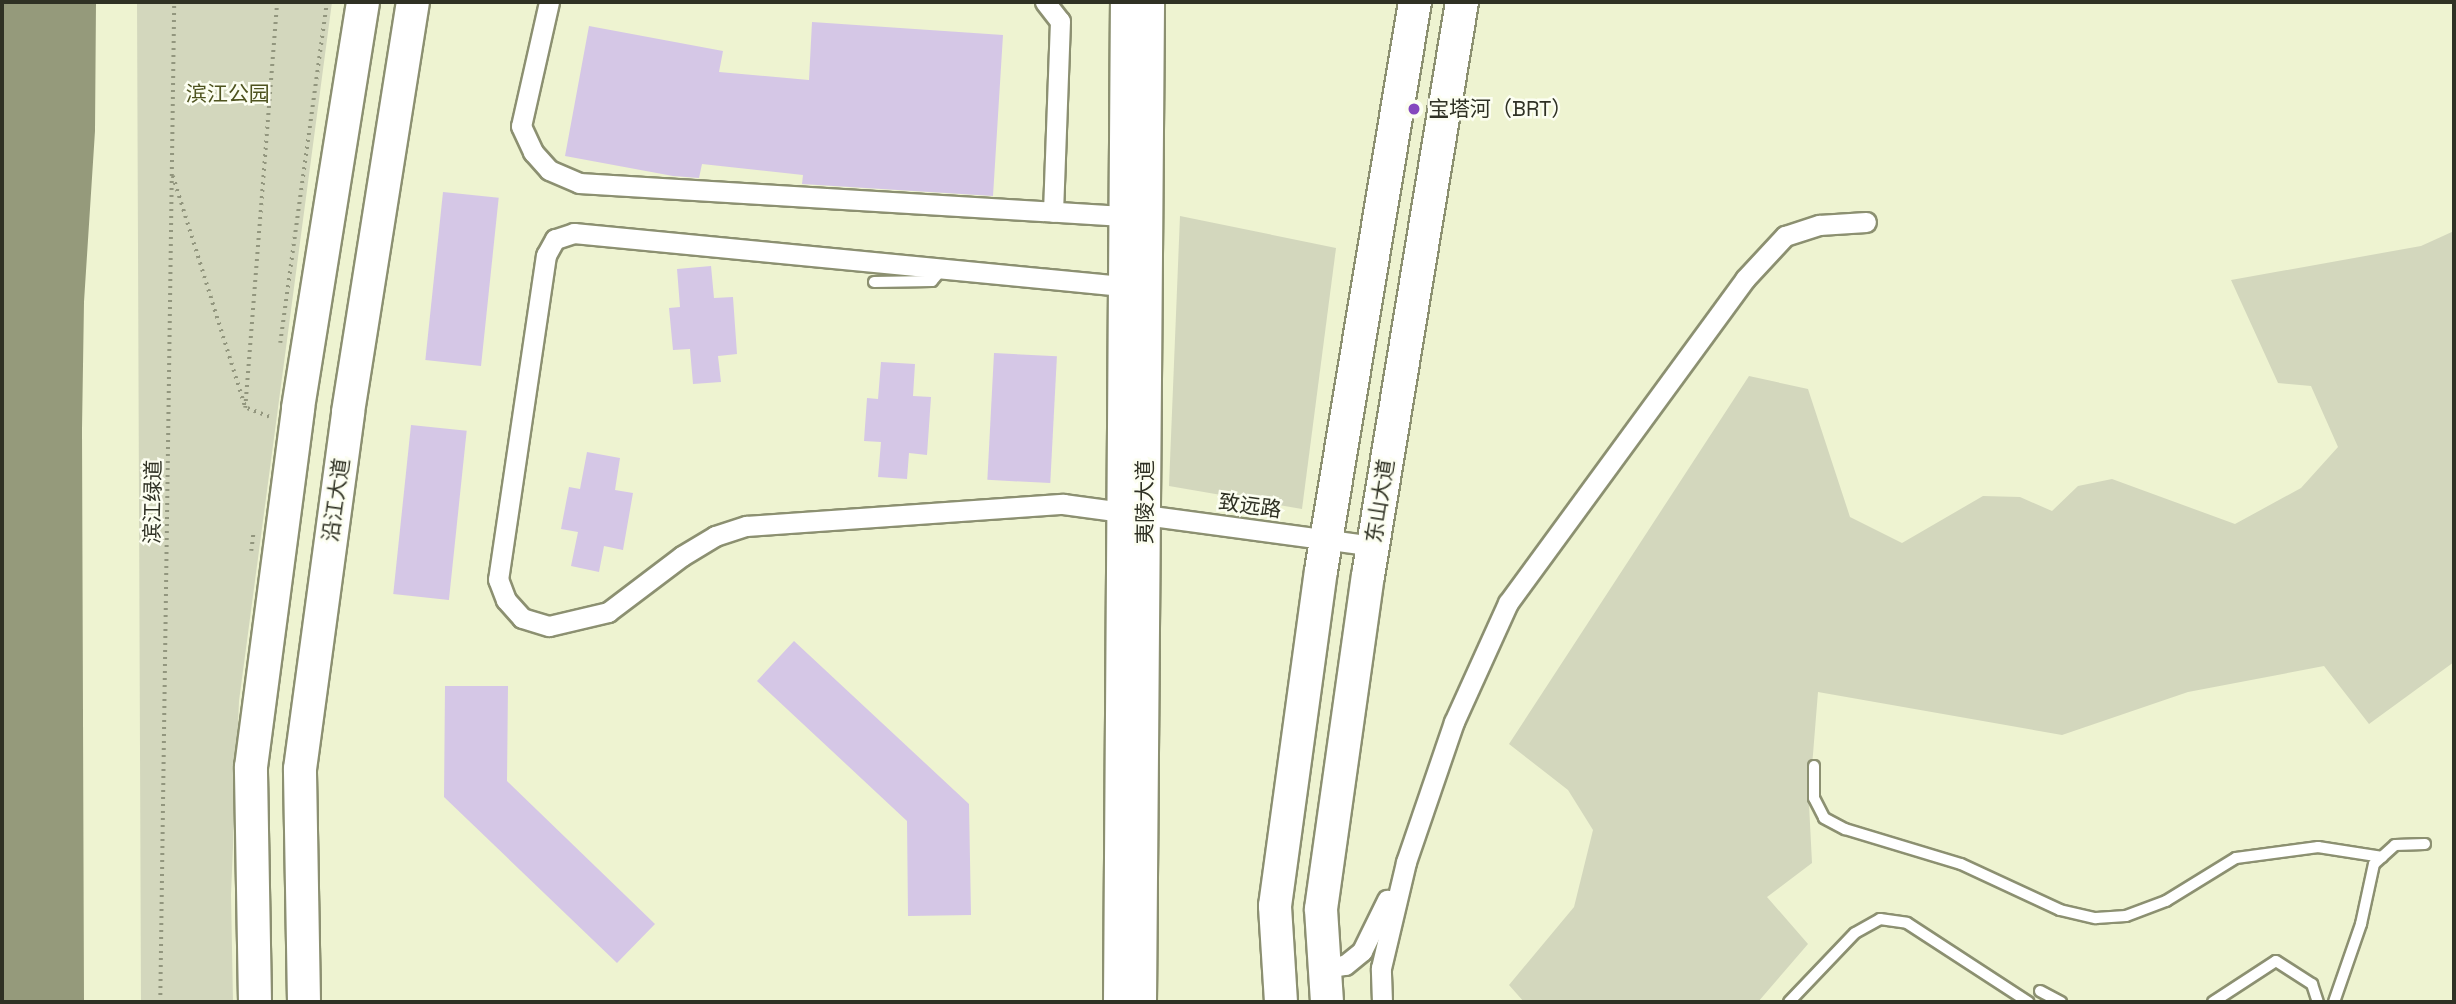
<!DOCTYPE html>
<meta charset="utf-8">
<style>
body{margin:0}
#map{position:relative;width:2456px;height:1004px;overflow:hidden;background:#eef3d1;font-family:"Space Grotesk","Noto Sans SC",sans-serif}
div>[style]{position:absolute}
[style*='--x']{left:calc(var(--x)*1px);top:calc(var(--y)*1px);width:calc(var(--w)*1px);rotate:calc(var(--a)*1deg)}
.green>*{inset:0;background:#d3d7bd}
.water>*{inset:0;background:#959a7b}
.building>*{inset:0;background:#d5c7e6;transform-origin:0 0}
.path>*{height:3.5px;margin-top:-1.75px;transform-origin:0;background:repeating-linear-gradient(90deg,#92967e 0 2px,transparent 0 7px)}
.roads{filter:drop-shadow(2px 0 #8c9071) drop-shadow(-2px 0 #8c9071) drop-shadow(0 2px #8c9071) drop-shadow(0 -2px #8c9071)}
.service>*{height:10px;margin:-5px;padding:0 5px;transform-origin:5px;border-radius:5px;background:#fff}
.minor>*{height:19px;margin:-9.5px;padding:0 9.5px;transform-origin:9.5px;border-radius:9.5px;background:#fff}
.secondary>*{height:28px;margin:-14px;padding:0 14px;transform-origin:14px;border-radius:14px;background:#fff}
.primary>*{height:32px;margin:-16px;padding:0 16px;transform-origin:16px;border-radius:16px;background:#fff}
.dots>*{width:19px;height:19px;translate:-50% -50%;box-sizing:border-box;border:4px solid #fcfef1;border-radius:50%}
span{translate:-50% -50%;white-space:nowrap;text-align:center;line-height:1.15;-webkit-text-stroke:5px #fcfef1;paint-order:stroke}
.park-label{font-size:21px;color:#4e531f}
.poi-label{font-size:21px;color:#2f3124}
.left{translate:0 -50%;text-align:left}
.street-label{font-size:21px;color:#2f3124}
.frame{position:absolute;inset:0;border:4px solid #2f3124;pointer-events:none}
</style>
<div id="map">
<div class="green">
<div style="clip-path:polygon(137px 2px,332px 2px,239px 701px,231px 895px,233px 1002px,141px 1002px)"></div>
<div style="clip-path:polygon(1180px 216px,1336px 248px,1302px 509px,1169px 486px)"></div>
<div style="clip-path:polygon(2454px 231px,2454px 662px,2369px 724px,2324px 666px,2188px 692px,2062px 735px,1818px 692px,1809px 804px,1812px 863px,1767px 897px,1808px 944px,1758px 1002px,1524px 1002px,1509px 985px,1574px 907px,1593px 830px,1568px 790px,1509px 744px,1749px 376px,1808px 389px,1850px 517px,1902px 543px,1983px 496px,2020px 497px,2052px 511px,2078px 486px,2112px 479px,2235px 524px,2301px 488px,2338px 447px,2311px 386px,2278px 383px,2231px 280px,2421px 246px)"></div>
</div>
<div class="water">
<div style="clip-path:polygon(2px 2px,96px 2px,95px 131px,84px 302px,82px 429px,84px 1002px,2px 1002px)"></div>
</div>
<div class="building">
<div style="clip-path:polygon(812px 22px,1003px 35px,993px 196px,802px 184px,803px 175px,702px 164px,699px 178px,673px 176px,565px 156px,589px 26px,723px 51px,719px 72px,809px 80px)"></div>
<div style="left:443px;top:192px;width:56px;height:169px;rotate:6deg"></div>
<div style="clip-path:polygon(711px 266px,714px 298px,733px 297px,737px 354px,718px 356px,721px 382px,693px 384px,690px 349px,673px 350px,669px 308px,680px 307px,677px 269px)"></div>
<div style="left:994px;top:353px;width:63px;height:127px;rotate:3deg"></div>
<div style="clip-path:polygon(881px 362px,915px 364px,913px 396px,931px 397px,927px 455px,909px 453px,907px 479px,878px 477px,881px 442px,864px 441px,867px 398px,878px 399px)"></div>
<div style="left:411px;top:425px;width:56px;height:170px;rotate:6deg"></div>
<div style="clip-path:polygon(587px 452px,620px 458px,615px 490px,633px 493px,623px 550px,604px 546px,599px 572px,571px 566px,578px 532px,561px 529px,569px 487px,580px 489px)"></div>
<div style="clip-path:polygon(794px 641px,969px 804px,971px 915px,908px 916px,907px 821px,757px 681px)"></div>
<div style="clip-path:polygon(445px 686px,508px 686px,507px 781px,655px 924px,617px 963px,444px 797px)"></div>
</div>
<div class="path">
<div style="--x:173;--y:176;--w:241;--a:72.6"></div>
<div style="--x:280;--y:343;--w:344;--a:-82.2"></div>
<div style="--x:269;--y:417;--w:26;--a:-159"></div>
<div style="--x:245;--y:408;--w:407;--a:-85.5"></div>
<div style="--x:251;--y:551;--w:17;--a:-83"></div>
<div style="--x:160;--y:1002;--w:1000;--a:-89.2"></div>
</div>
<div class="roads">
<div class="service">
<div style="--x:874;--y:282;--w:58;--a:-1"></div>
<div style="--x:932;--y:281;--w:16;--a:-50"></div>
<div style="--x:1814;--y:766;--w:32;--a:90"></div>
<div style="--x:1814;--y:798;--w:22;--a:63"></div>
<div style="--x:1824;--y:818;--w:24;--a:28"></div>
<div style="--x:1845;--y:829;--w:121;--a:16.8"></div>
<div style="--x:1961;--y:864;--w:109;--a:24.9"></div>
<div style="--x:2060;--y:910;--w:37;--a:13"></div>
<div style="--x:2096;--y:918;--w:30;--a:-4"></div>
<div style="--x:2126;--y:916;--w:43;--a:-20.6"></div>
<div style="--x:2166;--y:901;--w:82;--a:-31.6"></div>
<div style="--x:2236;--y:858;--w:83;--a:-7.6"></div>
<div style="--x:2318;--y:847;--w:65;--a:8.9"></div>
<div style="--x:2040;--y:991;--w:24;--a:28"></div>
<div style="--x:1789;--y:1002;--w:95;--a:-46.3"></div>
<div style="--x:1855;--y:933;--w:29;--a:-29"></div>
<div style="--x:1880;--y:919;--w:27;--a:8"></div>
<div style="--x:1907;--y:923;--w:145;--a:33.1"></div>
<div style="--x:2213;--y:1002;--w:75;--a:-33.1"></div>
<div style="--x:2276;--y:961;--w:43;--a:32.6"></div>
<div style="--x:2312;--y:984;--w:19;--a:72"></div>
<div style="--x:2334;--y:1002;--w:83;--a:-70.9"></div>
<div style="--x:2361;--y:924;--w:61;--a:-77.8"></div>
<div style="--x:2374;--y:864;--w:28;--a:-42"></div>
<div style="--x:2395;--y:845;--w:30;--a:-2"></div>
</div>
<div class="minor">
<div style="--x:549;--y:2;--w:127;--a:102.7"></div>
<div style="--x:521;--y:126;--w:29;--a:65"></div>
<div style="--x:533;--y:152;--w:24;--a:48"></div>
<div style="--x:549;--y:170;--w:33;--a:23"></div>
<div style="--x:579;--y:183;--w:545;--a:3.47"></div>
<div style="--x:1045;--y:2;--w:24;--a:52"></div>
<div style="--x:1060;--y:21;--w:191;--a:92.1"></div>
<div style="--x:1122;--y:286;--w:551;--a:-174.48"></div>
<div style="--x:574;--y:233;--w:20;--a:162"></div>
<div style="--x:555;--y:239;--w:18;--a:119"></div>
<div style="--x:546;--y:255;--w:328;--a:98.4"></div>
<div style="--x:498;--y:579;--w:22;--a:69"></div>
<div style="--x:506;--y:600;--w:24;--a:48"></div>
<div style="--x:522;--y:618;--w:28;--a:17"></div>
<div style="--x:549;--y:626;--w:61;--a:-13.3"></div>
<div style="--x:608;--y:612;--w:93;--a:-37.1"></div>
<div style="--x:682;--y:556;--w:39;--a:-31"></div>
<div style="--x:715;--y:536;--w:33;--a:-18"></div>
<div style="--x:746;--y:526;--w:318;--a:-4"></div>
<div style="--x:1063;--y:504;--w:313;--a:7.7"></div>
<div style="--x:1325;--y:968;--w:20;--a:-9"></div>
<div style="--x:1345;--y:965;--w:22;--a:-39"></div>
<div style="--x:1362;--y:951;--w:57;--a:-63.9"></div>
<div style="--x:1382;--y:1002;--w:34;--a:-92"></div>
<div style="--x:1381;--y:968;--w:109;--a:-76.7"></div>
<div style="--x:1406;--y:862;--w:148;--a:-71.1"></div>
<div style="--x:1454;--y:722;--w:131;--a:-65.6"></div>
<div style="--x:1508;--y:603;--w:401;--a:-53.8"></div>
<div style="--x:1745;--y:279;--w:59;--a:-47.1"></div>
<div style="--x:1785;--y:236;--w:36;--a:-18"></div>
<div style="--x:1819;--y:225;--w:47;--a:-3.7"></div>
</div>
<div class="secondary">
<div style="--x:1118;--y:1002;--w:1000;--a:-89.6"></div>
<div style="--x:1142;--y:1002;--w:1000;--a:-89.54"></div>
</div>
<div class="primary">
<div style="--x:255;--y:1002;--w:235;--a:-91"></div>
<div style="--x:251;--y:767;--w:362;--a:-82.5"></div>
<div style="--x:298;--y:408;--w:411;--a:-80.9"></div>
<div style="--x:304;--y:1002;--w:233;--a:-91"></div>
<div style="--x:300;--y:769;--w:360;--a:-82.3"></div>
<div style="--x:348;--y:412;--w:415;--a:-81"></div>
<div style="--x:1281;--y:1002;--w:96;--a:-93.6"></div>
<div style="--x:1275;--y:906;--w:338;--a:-82.2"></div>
<div style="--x:1321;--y:571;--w:577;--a:-80.62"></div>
<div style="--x:1327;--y:1002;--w:93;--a:-93.7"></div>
<div style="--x:1321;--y:909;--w:336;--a:-82"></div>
<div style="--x:1368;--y:576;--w:582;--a:-80.7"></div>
</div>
</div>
<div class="dots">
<div style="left:1414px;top:109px;background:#8548be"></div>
</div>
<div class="park-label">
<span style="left:228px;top:94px">滨江公园</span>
</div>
<div class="poi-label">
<span class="left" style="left:1428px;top:109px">宝塔河（BRT）</span>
</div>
<div class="street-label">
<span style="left:336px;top:500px;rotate:-82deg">沿江大道</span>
<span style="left:1380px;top:501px;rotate:-81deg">东山大道</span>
<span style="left:153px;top:502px;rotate:-89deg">滨江绿道</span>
<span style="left:1145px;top:502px;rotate:-90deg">夷陵大道</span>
<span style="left:1250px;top:506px;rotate:8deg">致远路</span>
</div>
<div class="frame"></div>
</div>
